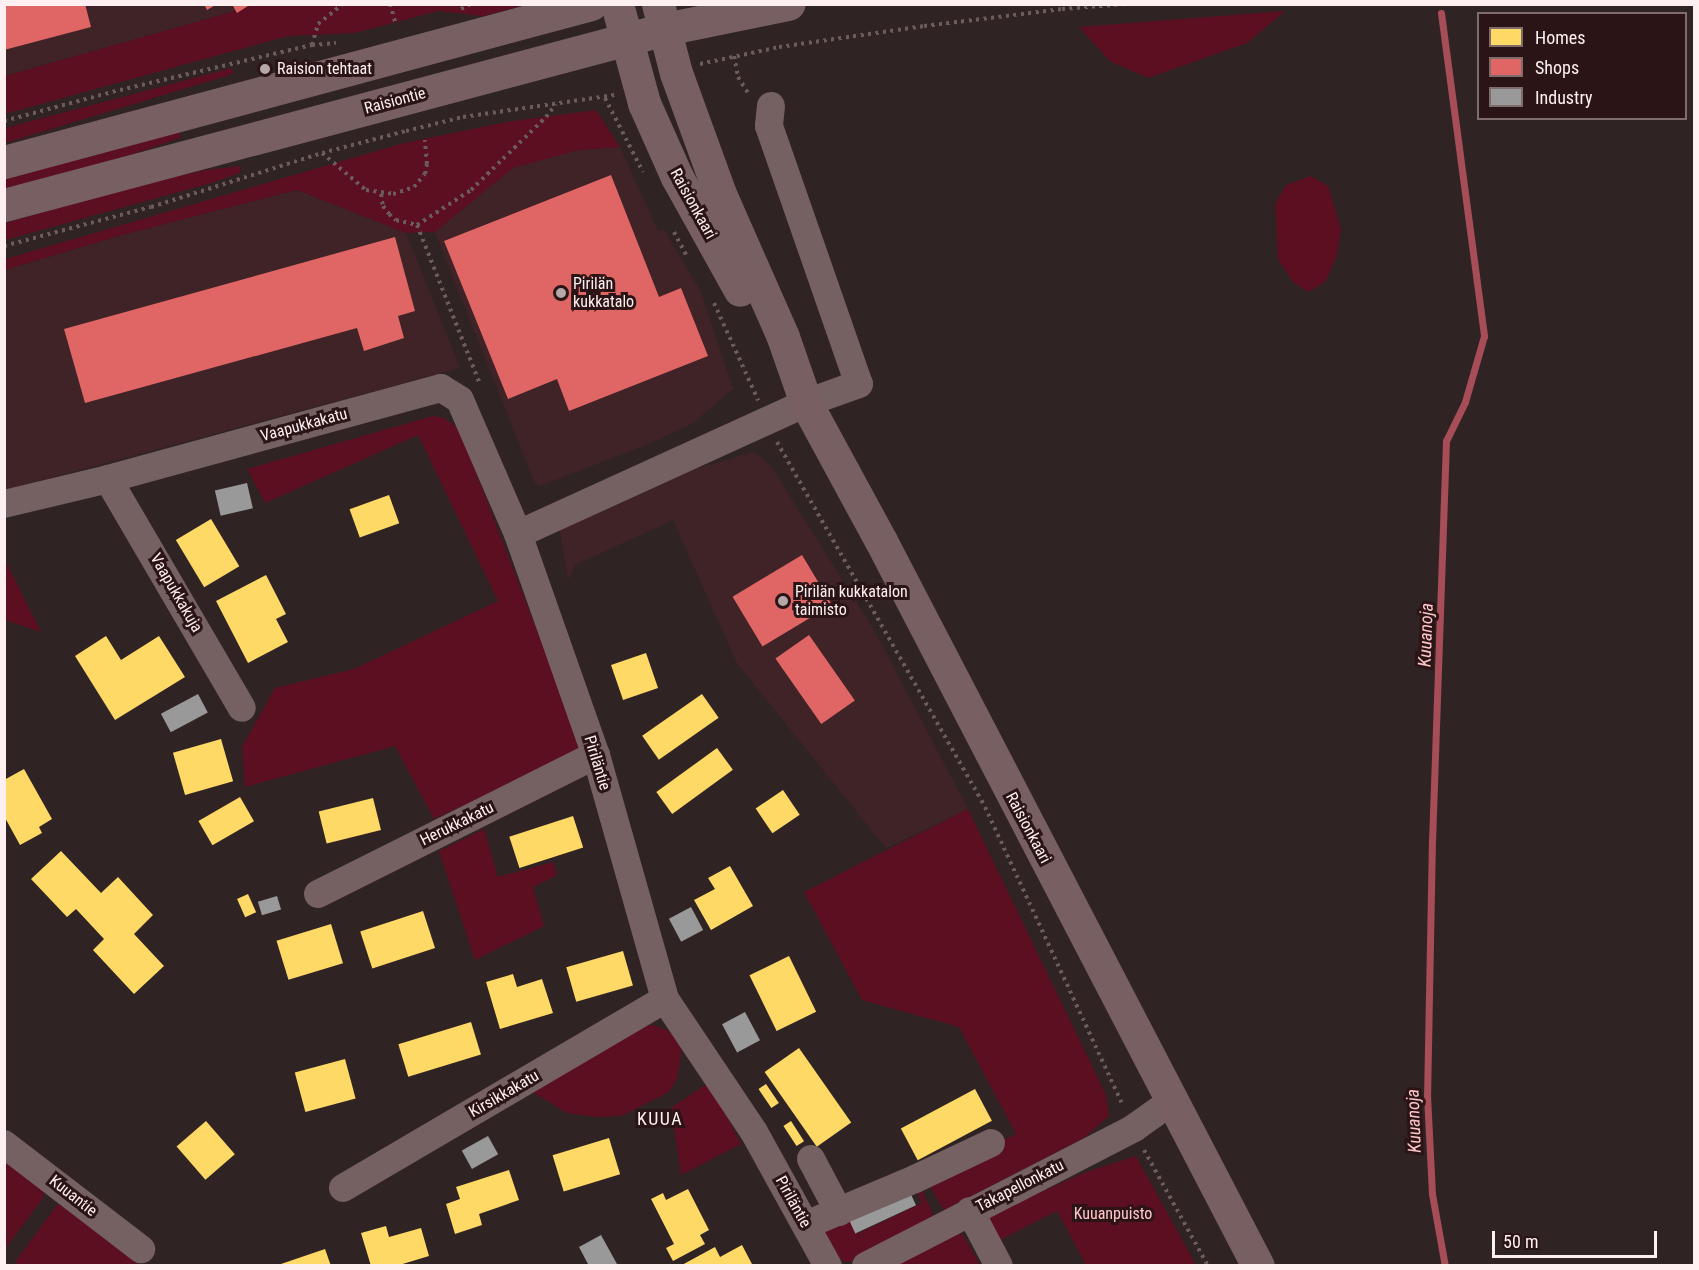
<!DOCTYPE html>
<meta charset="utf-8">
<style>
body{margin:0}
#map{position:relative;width:1699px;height:1270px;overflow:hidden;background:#302324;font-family:"Roboto Condensed",sans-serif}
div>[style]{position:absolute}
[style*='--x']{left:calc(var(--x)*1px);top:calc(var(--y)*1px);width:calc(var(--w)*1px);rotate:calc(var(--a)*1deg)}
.built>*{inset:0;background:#402326}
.green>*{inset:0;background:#5b0f21}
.homes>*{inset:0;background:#ffd966;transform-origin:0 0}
.shops>*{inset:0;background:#e06666;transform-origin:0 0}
.industry>*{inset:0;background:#999;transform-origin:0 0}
.stream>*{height:7px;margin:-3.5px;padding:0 3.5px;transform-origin:3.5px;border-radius:3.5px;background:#a64d57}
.path>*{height:4px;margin-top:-2px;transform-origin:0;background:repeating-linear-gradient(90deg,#6b5b5c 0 3px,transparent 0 7.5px)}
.minor>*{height:28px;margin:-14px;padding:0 14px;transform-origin:14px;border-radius:14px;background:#756062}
.major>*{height:33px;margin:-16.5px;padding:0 16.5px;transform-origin:16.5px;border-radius:16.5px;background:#775f62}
.dots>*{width:16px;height:16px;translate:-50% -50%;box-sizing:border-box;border:3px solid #2b1416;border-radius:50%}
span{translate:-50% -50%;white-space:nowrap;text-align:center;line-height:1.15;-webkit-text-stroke:6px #2b1416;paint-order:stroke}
.poi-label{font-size:16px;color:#fef0f0}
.left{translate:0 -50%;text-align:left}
.street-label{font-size:16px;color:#fef0f0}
.park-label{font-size:16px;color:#fec7ca}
.water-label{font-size:18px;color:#fdc6c9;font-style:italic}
.neighbourhood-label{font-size:18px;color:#fef0f0;letter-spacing:1.5px}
.frame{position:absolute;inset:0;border:6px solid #fef0f0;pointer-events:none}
.legend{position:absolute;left:1477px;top:12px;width:210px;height:108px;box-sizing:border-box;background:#2b1416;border:2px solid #7f6c6d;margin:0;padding:8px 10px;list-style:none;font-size:18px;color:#fef0f0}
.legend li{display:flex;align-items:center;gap:12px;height:30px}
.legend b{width:30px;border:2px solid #7f6c6d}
.scale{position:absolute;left:1492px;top:1231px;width:165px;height:27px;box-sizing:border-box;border:3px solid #fef0f0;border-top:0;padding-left:8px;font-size:18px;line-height:21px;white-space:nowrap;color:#fef0f0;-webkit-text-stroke:4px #2b1416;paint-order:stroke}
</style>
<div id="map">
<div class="built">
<div style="clip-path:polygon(5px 5px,256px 5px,5px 76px)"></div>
<div style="clip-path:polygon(620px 147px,658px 231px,664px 230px,701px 292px,733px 389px,693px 423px,651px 443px,540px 486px,535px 483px,435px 232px,513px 167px,579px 150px)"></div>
<div style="clip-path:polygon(297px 190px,406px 233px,460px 368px,5px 490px,5px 270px,122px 235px)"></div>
<div style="clip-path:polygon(754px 452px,770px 465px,874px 630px,968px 809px,886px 848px,737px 663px,673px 520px,575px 565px,568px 580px,558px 520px,681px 473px)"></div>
</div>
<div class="green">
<div style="clip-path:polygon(256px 5px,526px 5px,483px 16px,438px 11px,355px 33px,288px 36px,5px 114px,5px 76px)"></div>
<div style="clip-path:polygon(1285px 11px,1247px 43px,1148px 78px,1110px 61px,1079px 27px)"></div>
<div style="clip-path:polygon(232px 68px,233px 74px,5px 143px,5px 128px)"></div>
<div style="clip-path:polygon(596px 110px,620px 147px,579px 150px,513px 168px,435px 232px,406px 233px,297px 190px,122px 235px,5px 270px,5px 259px,404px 143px,507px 122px)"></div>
<div style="clip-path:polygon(179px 128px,180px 138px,124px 157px,5px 190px,5px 176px)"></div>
<div style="clip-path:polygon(241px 166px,240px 173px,211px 183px,5px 240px,5px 223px,143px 184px,206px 170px)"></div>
<div style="clip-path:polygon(1311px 176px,1328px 186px,1341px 229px,1337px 255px,1326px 281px,1308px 292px,1293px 282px,1278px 259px,1275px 204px,1286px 185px)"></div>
<div style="clip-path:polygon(433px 416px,444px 418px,459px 429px,583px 750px,434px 819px,395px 746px,245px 787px,242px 747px,275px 688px,354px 669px,498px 601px,418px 435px,265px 503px,247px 469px)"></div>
<div style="clip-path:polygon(4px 560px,5px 560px,41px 632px,5px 620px)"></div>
<div style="clip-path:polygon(968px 809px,1106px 1095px,1109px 1116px,1084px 1138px,944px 1210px,926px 1180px,1016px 1134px,959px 1027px,862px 1000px,804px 892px)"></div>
<div style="clip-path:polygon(484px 829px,498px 877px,553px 862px,557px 875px,533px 887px,544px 926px,475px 960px,439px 851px)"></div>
<div style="clip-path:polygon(653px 1025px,669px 1031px,682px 1046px,677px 1079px,669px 1092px,621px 1116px,595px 1117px,567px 1113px,526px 1088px,636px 1027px)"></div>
<div style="clip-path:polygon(705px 1085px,713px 1088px,741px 1144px,681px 1175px,671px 1108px)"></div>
<div style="clip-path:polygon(5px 1156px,44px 1188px,43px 1198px,5px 1249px)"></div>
<div style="clip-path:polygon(1136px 1156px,1196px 1265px,1086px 1265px,1057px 1211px,996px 1242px,984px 1217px,1086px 1172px)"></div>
<div style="clip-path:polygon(919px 1184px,936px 1221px,861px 1260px,846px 1262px,833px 1256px,824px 1228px,848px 1217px,857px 1234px,922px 1203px,914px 1186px)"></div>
<div style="clip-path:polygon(57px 1205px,67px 1205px,139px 1265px,19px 1266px,15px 1262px)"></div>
<div style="clip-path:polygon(958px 1233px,963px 1235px,979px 1263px,974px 1266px,895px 1266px)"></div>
</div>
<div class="homes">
<div style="left:389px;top:495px;width:30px;height:42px;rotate:70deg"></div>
<div style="left:211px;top:519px;width:55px;height:41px;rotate:59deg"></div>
<div style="clip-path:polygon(266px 575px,286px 614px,276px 619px,288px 642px,248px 663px,216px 601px)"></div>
<div style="clip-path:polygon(106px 636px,121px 660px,159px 636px,185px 677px,115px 720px,75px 656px)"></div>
<div style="left:646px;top:653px;width:37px;height:37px;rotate:71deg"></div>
<div style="left:702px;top:694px;width:29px;height:73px;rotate:55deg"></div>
<div style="left:221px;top:739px;width:44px;height:50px;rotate:74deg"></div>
<div style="left:717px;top:748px;width:27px;height:75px;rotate:54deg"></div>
<div style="clip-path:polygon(24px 769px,52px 819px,39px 827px,42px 833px,20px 845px,4px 816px,4px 780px)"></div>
<div style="left:783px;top:790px;width:30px;height:33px;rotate:56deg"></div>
<div style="left:240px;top:797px;width:28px;height:48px;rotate:60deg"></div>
<div style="left:373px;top:798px;width:33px;height:56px;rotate:76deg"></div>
<div style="left:573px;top:816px;width:33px;height:67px;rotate:72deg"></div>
<div style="clip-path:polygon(61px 851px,101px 893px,118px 877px,153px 915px,134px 934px,164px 966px,134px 994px,93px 950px,104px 939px,76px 909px,67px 917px,31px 879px)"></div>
<div style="clip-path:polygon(730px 866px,753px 906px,711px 930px,694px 900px,715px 889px,708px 878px)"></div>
<div style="left:248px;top:894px;width:20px;height:12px;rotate:66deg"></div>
<div style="left:423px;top:911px;width:39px;height:66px;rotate:72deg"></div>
<div style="left:331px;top:924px;width:41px;height:57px;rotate:73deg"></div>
<div style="left:623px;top:951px;width:36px;height:59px;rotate:74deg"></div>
<div style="left:789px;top:956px;width:62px;height:44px;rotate:64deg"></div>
<div style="clip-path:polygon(513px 974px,517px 987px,542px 979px,553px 1013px,500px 1029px,486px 982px)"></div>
<div style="left:471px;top:1022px;width:34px;height:76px;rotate:73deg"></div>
<div style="left:799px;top:1048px;width:91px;height:42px;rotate:55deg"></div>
<div style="left:345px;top:1059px;width:41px;height:52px;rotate:75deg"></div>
<div style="left:766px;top:1084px;width:23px;height:9px;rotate:56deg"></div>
<div style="left:975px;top:1089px;width:36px;height:84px;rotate:62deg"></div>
<div style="left:206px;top:1121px;width:44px;height:39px;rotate:49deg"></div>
<div style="left:791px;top:1121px;width:24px;height:9px;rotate:57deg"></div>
<div style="left:609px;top:1138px;width:38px;height:59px;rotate:73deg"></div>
<div style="clip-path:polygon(509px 1170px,519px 1200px,479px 1214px,482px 1225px,455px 1234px,446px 1204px,460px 1199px,456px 1187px)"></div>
<div style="clip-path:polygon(688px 1189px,709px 1230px,700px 1235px,705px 1244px,673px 1261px,666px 1248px,674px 1244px,651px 1199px,663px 1193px,666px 1200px)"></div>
<div style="clip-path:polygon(386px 1226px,389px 1237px,421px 1228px,429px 1256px,396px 1266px,371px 1266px,361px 1233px)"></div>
<div style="clip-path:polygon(742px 1245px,753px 1266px,680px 1266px,715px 1247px,720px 1257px)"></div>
<div style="clip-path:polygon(325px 1249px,331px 1266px,278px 1266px,278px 1265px)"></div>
</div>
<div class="shops">
<div style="clip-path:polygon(4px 4px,85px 4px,91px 27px,4px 50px)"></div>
<div style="clip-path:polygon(204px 4px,217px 4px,207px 10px)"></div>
<div style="clip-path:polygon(232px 4px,251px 4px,237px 13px)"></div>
<div style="clip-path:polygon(611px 175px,659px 297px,681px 288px,708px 356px,569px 411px,557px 379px,508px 399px,444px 241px)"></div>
<div style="clip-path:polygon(395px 237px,415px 311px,398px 316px,404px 338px,364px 351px,357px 328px,85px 403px,64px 329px)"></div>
<div style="left:802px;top:555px;width:58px;height:81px;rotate:59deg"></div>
<div style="left:809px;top:635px;width:80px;height:41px;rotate:55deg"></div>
</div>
<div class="industry">
<div style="left:247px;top:483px;width:26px;height:33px;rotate:77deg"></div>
<div style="left:198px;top:694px;width:21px;height:42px;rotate:62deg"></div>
<div style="left:277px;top:896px;width:14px;height:20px;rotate:73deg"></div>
<div style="left:691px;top:907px;width:26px;height:25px;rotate:62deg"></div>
<div style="left:745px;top:1012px;width:32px;height:26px;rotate:62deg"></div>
<div style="left:488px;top:1136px;width:21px;height:30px;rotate:61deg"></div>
<div style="left:908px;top:1188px;width:19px;height:67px;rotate:65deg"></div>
<div style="clip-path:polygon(601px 1235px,617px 1264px,614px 1266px,589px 1266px,579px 1247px)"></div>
</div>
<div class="stream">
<div style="--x:1441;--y:13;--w:326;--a:82.4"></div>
<div style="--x:1484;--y:336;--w:69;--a:106.1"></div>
<div style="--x:1465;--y:402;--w:43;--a:116"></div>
<div style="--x:1446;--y:441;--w:398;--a:92"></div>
<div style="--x:1432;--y:839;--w:256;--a:91.1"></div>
<div style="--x:1427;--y:1095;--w:99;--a:87.1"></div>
<div style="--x:1432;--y:1194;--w:73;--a:79.8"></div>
</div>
<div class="path">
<div style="--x:390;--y:4;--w:22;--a:74"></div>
<div style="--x:461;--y:9;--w:11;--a:-27"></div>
<div style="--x:312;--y:45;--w:22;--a:-74"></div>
<div style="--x:318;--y:24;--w:32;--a:-39"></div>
<div style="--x:734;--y:56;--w:21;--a:79"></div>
<div style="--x:738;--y:77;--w:22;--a:58"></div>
<div style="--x:700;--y:64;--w:81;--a:-12.1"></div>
<div style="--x:779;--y:47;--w:147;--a:-8.2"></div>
<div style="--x:924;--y:26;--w:139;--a:-7"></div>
<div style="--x:1062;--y:9;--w:65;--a:-4.4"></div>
<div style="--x:605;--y:98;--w:83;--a:62.8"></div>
<div style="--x:4;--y:121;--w:120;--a:-15"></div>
<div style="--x:120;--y:90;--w:197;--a:-13.2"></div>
<div style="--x:312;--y:45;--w:24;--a:-5"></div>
<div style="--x:322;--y:153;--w:57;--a:40.1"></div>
<div style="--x:366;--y:190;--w:27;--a:8"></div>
<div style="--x:393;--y:194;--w:22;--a:-18"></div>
<div style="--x:414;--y:187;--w:17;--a:-50"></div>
<div style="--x:425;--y:174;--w:10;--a:-79"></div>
<div style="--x:427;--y:164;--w:24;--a:-95"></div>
<div style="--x:381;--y:194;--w:12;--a:81"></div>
<div style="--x:383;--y:206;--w:10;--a:53"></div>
<div style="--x:389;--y:214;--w:9;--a:41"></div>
<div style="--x:396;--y:220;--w:22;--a:13"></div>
<div style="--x:417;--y:225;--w:171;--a:68.4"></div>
<div style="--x:417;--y:225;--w:64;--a:-32.9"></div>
<div style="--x:471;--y:190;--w:105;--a:-44.2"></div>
<div style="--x:546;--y:117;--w:16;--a:-52"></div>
<div style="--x:674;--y:232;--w:26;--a:62"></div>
<div style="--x:4;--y:246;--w:152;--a:-14.9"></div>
<div style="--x:151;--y:207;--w:179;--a:-17.5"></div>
<div style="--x:322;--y:153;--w:87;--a:-14.7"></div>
<div style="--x:406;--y:131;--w:59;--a:-13.8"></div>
<div style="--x:463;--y:117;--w:153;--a:-8.3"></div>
<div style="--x:714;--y:303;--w:107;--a:65.6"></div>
<div style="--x:777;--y:442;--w:420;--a:60.3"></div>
<div style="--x:985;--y:807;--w:328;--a:65.2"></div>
<div style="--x:1144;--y:1150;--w:132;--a:61.1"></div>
</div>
<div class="minor">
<div style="--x:771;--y:106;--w:20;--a:96"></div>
<div style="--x:769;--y:126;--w:273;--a:70.8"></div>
<div style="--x:859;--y:384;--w:56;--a:160.3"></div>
<div style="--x:806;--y:403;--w:316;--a:155.5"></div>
<div style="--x:518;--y:534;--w:234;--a:70.6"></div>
<div style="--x:596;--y:755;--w:254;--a:74.2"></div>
<div style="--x:665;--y:999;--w:160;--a:56.2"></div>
<div style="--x:754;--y:1132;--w:153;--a:61.1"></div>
<div style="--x:108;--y:479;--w:265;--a:59.7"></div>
<div style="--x:4;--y:504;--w:107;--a:-13.5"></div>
<div style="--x:108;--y:479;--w:345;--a:-15.3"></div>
<div style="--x:441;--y:388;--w:22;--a:32"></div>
<div style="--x:460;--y:400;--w:146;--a:66.6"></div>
<div style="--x:318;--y:894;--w:311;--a:-26.6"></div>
<div style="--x:4;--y:1144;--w:173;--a:37.5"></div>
<div style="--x:811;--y:1159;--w:60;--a:62.2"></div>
<div style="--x:343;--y:1188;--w:373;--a:-30.4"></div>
<div style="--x:970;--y:1211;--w:62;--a:62.2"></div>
<div style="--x:806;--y:1225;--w:118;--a:-22.9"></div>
<div style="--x:915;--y:1179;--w:84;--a:-25.3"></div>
<div style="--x:866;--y:1266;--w:301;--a:-27.2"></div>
<div style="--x:1134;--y:1128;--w:47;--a:-35.4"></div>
</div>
<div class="major">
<div style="--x:617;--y:4;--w:103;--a:74.7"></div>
<div style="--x:644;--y:103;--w:81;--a:66"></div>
<div style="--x:677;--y:177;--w:129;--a:60.9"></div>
<div style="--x:658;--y:4;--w:71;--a:75.4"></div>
<div style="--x:676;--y:73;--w:129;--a:70"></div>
<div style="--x:720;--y:194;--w:156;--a:66.2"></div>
<div style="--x:783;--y:337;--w:70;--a:70.8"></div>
<div style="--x:806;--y:403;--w:157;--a:61.5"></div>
<div style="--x:881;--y:541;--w:817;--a:62.53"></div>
<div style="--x:4;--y:162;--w:608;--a:-15.06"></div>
<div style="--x:4;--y:205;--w:684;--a:-14.91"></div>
<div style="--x:665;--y:29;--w:126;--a:-11.5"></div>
</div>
<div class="dots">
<div style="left:265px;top:69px;background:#b6a8a9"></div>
<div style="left:561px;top:293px;background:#b6a8a9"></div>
<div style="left:783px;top:601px;background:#b6a8a9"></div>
</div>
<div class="poi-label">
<span class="left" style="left:277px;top:69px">Raision tehtaat</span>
<span class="left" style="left:573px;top:293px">Pirilän<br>kukkatalo</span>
<span class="left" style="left:795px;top:601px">Pirilän kukkatalon<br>taimisto</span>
</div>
<div class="street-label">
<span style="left:395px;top:101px;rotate:-15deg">Raisiontie</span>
<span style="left:693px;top:204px;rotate:61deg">Raisionkaari</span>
<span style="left:304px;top:425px;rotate:-15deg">Vaapukkakatu</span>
<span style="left:176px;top:593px;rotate:60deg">Vaapukkakuja</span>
<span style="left:597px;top:763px;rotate:73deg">Piriläntie</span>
<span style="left:457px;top:824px;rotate:-26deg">Herukkakatu</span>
<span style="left:1028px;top:828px;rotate:62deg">Raisionkaari</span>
<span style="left:504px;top:1094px;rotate:-30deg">Kirsikkakatu</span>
<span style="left:1020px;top:1186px;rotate:-27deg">Takapellonkatu</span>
<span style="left:73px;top:1196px;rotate:38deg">Kuuantie</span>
<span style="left:793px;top:1202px;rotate:61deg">Piriläntie</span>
</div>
<div class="park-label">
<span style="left:1113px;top:1214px">Kuuanpuisto</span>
</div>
<div class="water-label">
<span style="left:1426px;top:635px;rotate:-88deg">Kuuanoja</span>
<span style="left:1414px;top:1121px;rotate:-92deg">Kuuanoja</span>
</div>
<div class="neighbourhood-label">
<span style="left:660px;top:1119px">KUUA</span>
</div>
<div class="frame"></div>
<ul class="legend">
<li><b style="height:16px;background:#ffd966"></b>Homes</li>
<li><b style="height:16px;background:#e06666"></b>Shops</li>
<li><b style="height:16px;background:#999"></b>Industry</li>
</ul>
<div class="scale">50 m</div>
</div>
